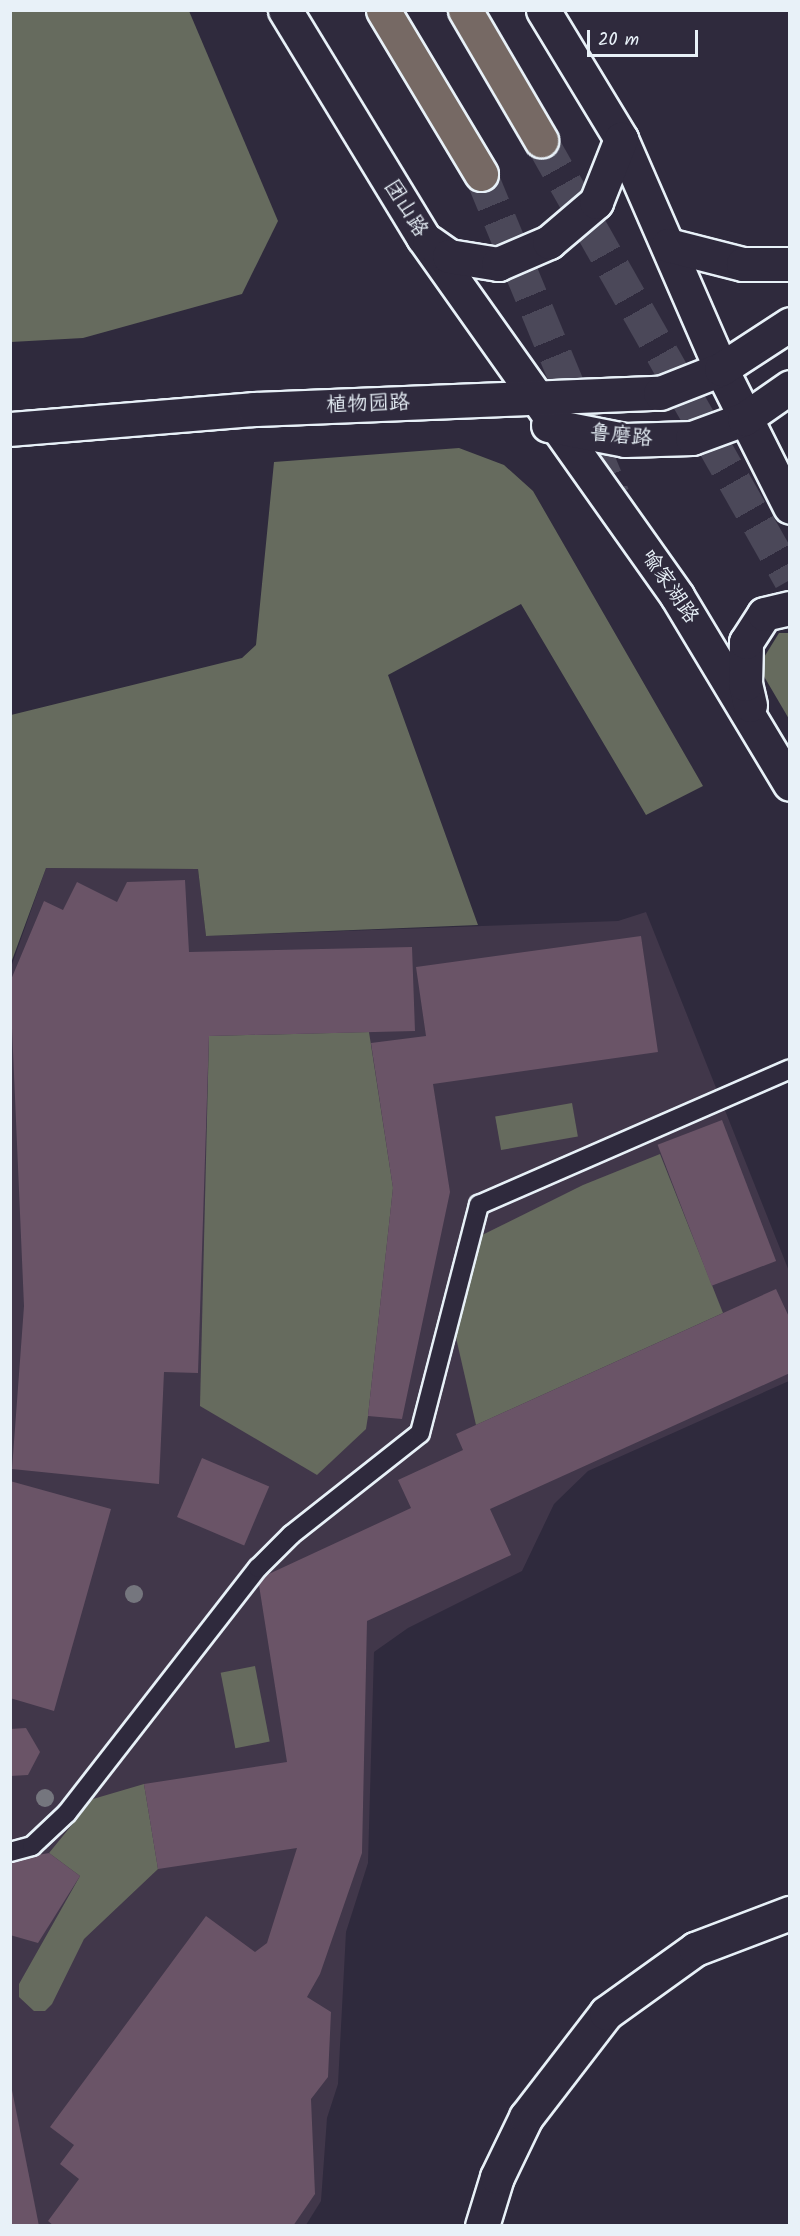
<!DOCTYPE html>
<meta charset="utf-8">
<style>
body{margin:0}
#map{position:relative;width:800px;height:2236px;overflow:hidden;background:#2f2a3d;font-family:Kalam,"LXGW WenKai TC",sans-serif}
div>[style]{position:absolute}
[style*='--x']{left:calc(var(--x)*1px);top:calc(var(--y)*1px);width:calc(var(--w)*1px);rotate:calc(var(--a)*1deg)}
.built>*{inset:0;background:#41374a}
.green>*{inset:0;background:#666b5e;transform-origin:0 0}
.building>*{inset:0;background:#6a5467;transform-origin:0 0}
.highway-tunnel>*{height:33px;margin-top:-16.5px;transform-origin:0;background:repeating-linear-gradient(90deg,#4b4859 0 33px,transparent 0 49px)}
.roads{filter:drop-shadow(2px 0 #e8f1f8) drop-shadow(-2px 0 #e8f1f8) drop-shadow(0 2px #e8f1f8) drop-shadow(0 -2px #e8f1f8)}
.lane>*{height:18px;margin:-9px;padding:0 9px;transform-origin:9px;border-radius:9px;background:#2f2a3d}
.street>*{height:33px;margin:-16.5px;padding:0 16.5px;transform-origin:16.5px;border-radius:16.5px;background:#2f2a3d}
.secondary>*{height:33px;margin:-16.5px;padding:0 16.5px;transform-origin:16.5px;border-radius:16.5px;background:#2f2a3d}
.highway>*{height:33px;margin:-16.5px;padding:0 16.5px;transform-origin:16.5px;border-radius:16.5px;background:#766964}
.trees>*{width:18px;height:18px;margin:-9px;border-radius:50%;background:#75767e}
span{translate:-50% -50%;white-space:nowrap;text-align:center;line-height:1.15;-webkit-text-stroke:5px #2f2a3d;paint-order:stroke}
.street-label{font-size:21px;color:#e8f1f8}
.frame{position:absolute;inset:0;border:12px solid #e8f1f8;pointer-events:none}
.scale{position:absolute;left:587px;top:30px;width:111px;height:27px;box-sizing:border-box;border:3px solid #e8f1f8;border-top:0;padding-left:8px;font-size:18px;line-height:21px;white-space:nowrap;color:#e8f1f8;-webkit-text-stroke:4px #2f2a3d;paint-order:stroke}
</style>
<div id="map">
<div class="built">
<div style="clip-path:polygon(46px 868px,198px 869px,206px 936px,618px 921px,646px 912px,789px 1271px,789px 1381px,588px 1471px,554px 1504px,522px 1571px,408px 1628px,374px 1652px,368px 1863px,346px 1932px,338px 2084px,327px 2118px,321px 2201px,306px 2225px,11px 2226px,10px 970px)"></div>
</div>
<div class="green">
<div style="clip-path:polygon(10px 11px,189px 11px,278px 221px,242px 294px,83px 338px,11px 342px)"></div>
<div style="clip-path:polygon(459px 448px,504px 465px,533px 491px,703px 786px,646px 815px,521px 604px,388px 675px,478px 925px,206px 936px,198px 869px,46px 868px,11px 963px,11px 715px,242px 658px,256px 645px,274px 462px)"></div>
<div style="clip-path:polygon(779px 633px,789px 633px,789px 719px,762px 673px,761px 662px)"></div>
<div style="clip-path:polygon(369px 1032px,393px 1188px,368px 1416px,366px 1429px,317px 1475px,200px 1406px,209px 1036px)"></div>
<div style="left:572px;top:1103px;width:34px;height:78px;rotate:80deg"></div>
<div style="clip-path:polygon(660px 1154px,723px 1313px,476px 1425px,449px 1307px,474px 1239px,583px 1185px)"></div>
<div style="left:255px;top:1666px;width:77px;height:35px;rotate:79deg"></div>
<div style="clip-path:polygon(144px 1784px,158px 1869px,84px 1939px,52px 2004px,45px 2011px,34px 2011px,19px 1997px,19px 1984px,80px 1876px,49px 1853px,93px 1799px)"></div>
</div>
<div class="building">
<div style="clip-path:polygon(185px 880px,189px 952px,412px 947px,415px 1031px,209px 1036px,198px 1373px,164px 1372px,159px 1484px,12px 1469px,24px 1306px,10px 982px,44px 901px,63px 910px,77px 882px,117px 902px,127px 882px)"></div>
<div style="clip-path:polygon(641px 936px,658px 1052px,433px 1084px,450px 1192px,402px 1419px,368px 1416px,393px 1188px,371px 1043px,426px 1036px,416px 967px)"></div>
<div style="left:722px;top:1120px;width:151px;height:69px;rotate:69deg"></div>
<div style="clip-path:polygon(776px 1289px,790px 1319px,790px 1373px,490px 1509px,511px 1555px,367px 1621px,362px 1853px,320px 1974px,307px 1997px,331px 2012px,328px 2077px,311px 2099px,315px 2194px,293px 2226px,54px 2226px,48px 2221px,79px 2179px,60px 2164px,74px 2145px,50px 2127px,206px 1916px,255px 1952px,267px 1943px,297px 1848px,158px 1869px,144px 1784px,287px 1762px,258px 1579px,411px 1508px,398px 1480px,463px 1450px,456px 1434px)"></div>
<div style="left:202px;top:1458px;width:73px;height:64px;rotate:23deg"></div>
<div style="clip-path:polygon(10px 1481px,111px 1509px,54px 1711px,10px 1698px)"></div>
<div style="clip-path:polygon(26px 1728px,40px 1752px,28px 1775px,10px 1776px,10px 1729px)"></div>
<div style="clip-path:polygon(49px 1853px,80px 1876px,38px 1943px,10px 1935px,10px 1860px)"></div>
<div style="clip-path:polygon(10px 2090px,12px 2090px,39px 2226px,10px 2226px)"></div>
</div>
<div class="highway-tunnel">
<div style="--x:541;--y:140;--w:505;--a:60.44"></div>
<div style="--x:481;--y:174;--w:347;--a:67.6"></div>
</div>
<div class="roads">
<div class="lane">
<div style="--x:10;--y:1852;--w:23;--a:-15"></div>
<div style="--x:32;--y:1846;--w:48;--a:-43.3"></div>
<div style="--x:67;--y:1813;--w:311;--a:-52.1"></div>
<div style="--x:258;--y:1568;--w:47;--a:-45"></div>
<div style="--x:291;--y:1535;--w:164;--a:-38.3"></div>
<div style="--x:420;--y:1433;--w:236;--a:-75.5"></div>
<div style="--x:479;--y:1205;--w:339;--a:-23.6"></div>
</div>
<div class="street">
<div style="--x:482;--y:2226;--w:51;--a:-73"></div>
<div style="--x:497;--y:2177;--w:67;--a:-64.2"></div>
<div style="--x:526;--y:2117;--w:131;--a:-52.4"></div>
<div style="--x:606;--y:2013;--w:110;--a:-35.7"></div>
<div style="--x:695;--y:1949;--w:102;--a:-20.8"></div>
</div>
<div class="secondary">
<div style="--x:285;--y:10;--w:266;--a:58.7"></div>
<div style="--x:423;--y:237;--w:440;--a:54.7"></div>
<div style="--x:677;--y:596;--w:219;--a:59"></div>
<div style="--x:543;--y:10;--w:151;--a:58.8"></div>
<div style="--x:621;--y:139;--w:251;--a:66.5"></div>
<div style="--x:721;--y:369;--w:154;--a:63.4"></div>
<div style="--x:429;--y:242;--w:24;--a:35"></div>
<div style="--x:449;--y:256;--w:50;--a:9.3"></div>
<div style="--x:498;--y:264;--w:56;--a:-23.3"></div>
<div style="--x:549;--y:242;--w:62;--a:-40.4"></div>
<div style="--x:596;--y:202;--w:68;--a:-68.4"></div>
<div style="--x:668;--y:245;--w:77;--a:14.2"></div>
<div style="--x:743;--y:264;--w:47;--a:0"></div>
<div style="--x:548;--y:425;--w:78;--a:11"></div>
<div style="--x:625;--y:440;--w:67;--a:-1.7"></div>
<div style="--x:692;--y:438;--w:55;--a:-20.1"></div>
<div style="--x:744;--y:419;--w:56;--a:-34.8"></div>
<div style="--x:10;--y:429;--w:245;--a:-4.7"></div>
<div style="--x:254;--y:409;--w:406;--a:-2.3"></div>
<div style="--x:660;--y:393;--w:66;--a:-21.5"></div>
<div style="--x:721;--y:369;--w:82;--a:-33.1"></div>
<div style="--x:750;--y:705;--w:22;--a:-103"></div>
<div style="--x:745;--y:684;--w:42;--a:-88.6"></div>
<div style="--x:746;--y:642;--w:33;--a:-57"></div>
<div style="--x:764;--y:614;--w:27;--a:-13"></div>
</div>
<div class="highway">
<div style="--x:383;--y:10;--w:191;--a:59.1"></div>
<div style="--x:465;--y:10;--w:151;--a:59.7"></div>
</div>
</div>
<div class="trees">
<div style="left:134px;top:1594px"></div>
<div style="left:45px;top:1798px"></div>
</div>
<div class="street-label">
<span style="left:405px;top:209px;rotate:58deg">团山路</span>
<span style="left:368px;top:405px;rotate:-2deg">植物园路</span>
<span style="left:621px;top:437px;rotate:6deg">鲁磨路</span>
<span style="left:669px;top:587px;rotate:56deg">喻家湖路</span>
</div>
<div class="frame"></div>
<div class="scale">20 m</div>
</div>
